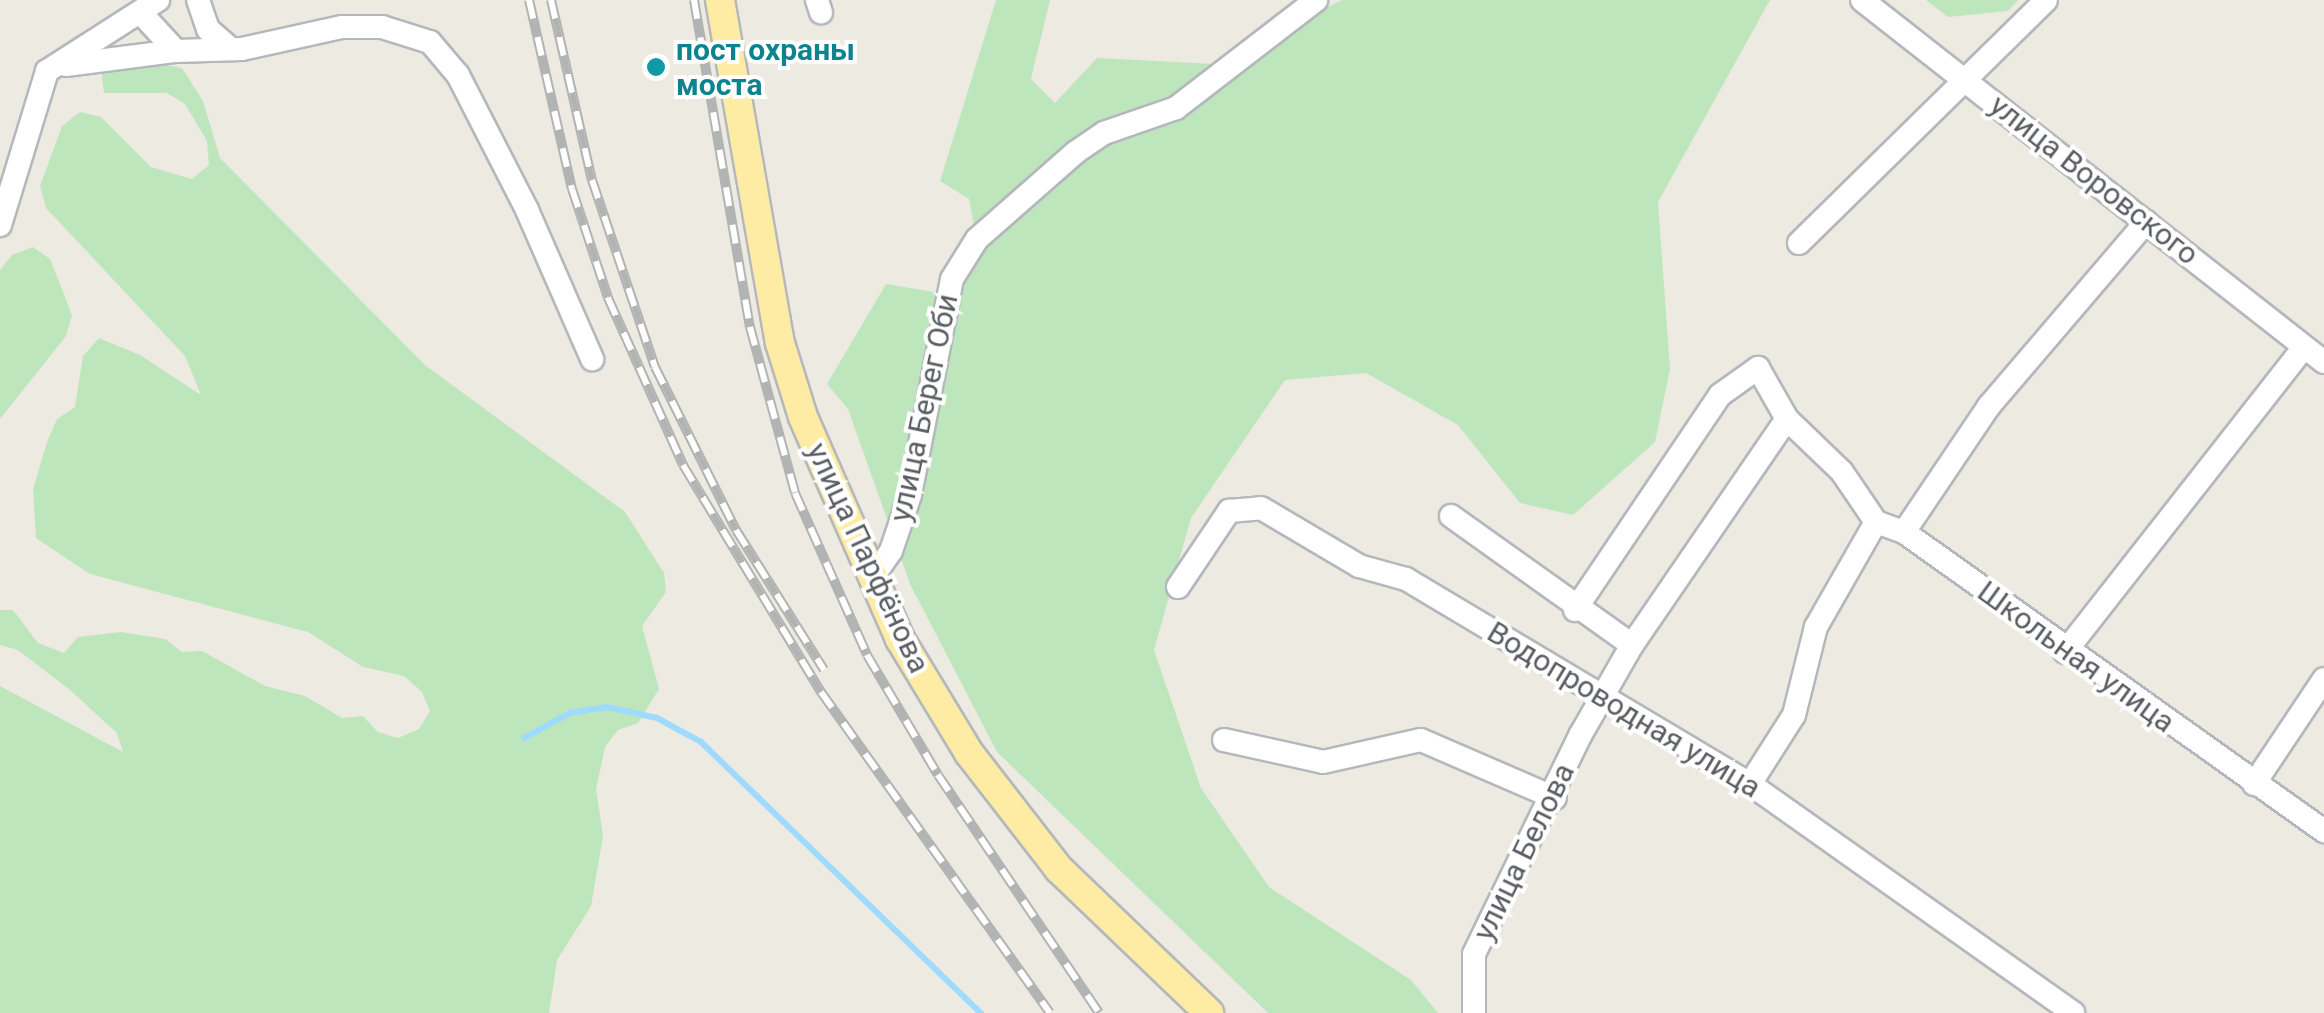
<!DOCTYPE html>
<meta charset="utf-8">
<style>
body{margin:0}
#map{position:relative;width:2324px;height:1013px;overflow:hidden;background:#edeae1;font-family:Roboto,sans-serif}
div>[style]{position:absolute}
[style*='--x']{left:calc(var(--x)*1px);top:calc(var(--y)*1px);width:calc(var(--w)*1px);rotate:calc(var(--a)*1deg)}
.green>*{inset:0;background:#bee6bc}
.stream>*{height:6px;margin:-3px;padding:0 3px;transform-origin:3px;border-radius:3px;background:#9fdaff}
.roads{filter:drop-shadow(2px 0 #b4b8bc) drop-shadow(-2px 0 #b4b8bc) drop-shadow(0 2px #b4b8bc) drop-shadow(0 -2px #b4b8bc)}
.minor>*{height:22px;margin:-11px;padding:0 11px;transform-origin:11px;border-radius:11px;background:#fff}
.major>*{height:28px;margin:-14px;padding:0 14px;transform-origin:14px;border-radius:14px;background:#ffeca4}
.rail>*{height:10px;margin-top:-5px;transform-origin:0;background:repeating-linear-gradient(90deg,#fff 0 19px,#b2b3b3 0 38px);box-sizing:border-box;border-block:2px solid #b2b3b3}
.dots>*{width:28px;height:28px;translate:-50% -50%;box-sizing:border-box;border:5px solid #fff;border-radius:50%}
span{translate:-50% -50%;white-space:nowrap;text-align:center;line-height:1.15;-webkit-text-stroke:8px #fff;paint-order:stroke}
.culture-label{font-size:30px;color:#0d838f;font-weight:700}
.left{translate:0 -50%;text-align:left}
.street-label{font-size:30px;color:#5a5e62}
</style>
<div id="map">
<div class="green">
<div style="clip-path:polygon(996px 0,1050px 0,1031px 79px,1055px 103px,1097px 58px,1215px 64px,1342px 0,1770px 0,1658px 202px,1670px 369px,1655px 442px,1573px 515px,1520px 503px,1458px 425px,1366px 373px,1285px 380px,1191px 518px,1154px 650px,1201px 788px,1269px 887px,1411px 980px,1438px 1013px,1268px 1013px,997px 752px,910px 584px,848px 409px,827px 384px,886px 284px,958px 296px,979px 253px,969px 199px,940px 181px)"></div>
<div style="clip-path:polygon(1926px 0,2018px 0,2008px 11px,1948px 17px)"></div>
<div style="clip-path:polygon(142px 61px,182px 68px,203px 101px,220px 158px,425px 365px,625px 512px,664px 573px,666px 592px,642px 626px,659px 689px,638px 723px,618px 730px,605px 747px,596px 789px,603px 836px,591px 906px,557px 960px,549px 1013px,0 1013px,0 686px,123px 752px,117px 733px,70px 690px,18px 650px,0 645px,0 610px,13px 610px,38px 643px,64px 653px,78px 637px,121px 632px,165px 639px,182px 652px,202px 651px,265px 686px,305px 696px,342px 718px,363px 716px,378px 732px,398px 738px,419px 729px,430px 711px,422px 692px,404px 676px,363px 667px,308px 632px,90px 574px,36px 538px,33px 489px,47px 442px,57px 419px,75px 407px,83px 356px,99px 338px,140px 355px,201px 395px,185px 356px,46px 208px,40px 186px,62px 126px,80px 112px,101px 117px,151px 167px,192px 179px,209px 165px,207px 141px,185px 104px,167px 93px,104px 93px,101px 70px)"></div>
<div style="clip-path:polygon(33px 247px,50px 259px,72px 315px,66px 336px,0 419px,0 270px,12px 255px)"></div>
</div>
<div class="stream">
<div style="--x:524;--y:738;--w:52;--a:-28.5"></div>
<div style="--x:570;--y:713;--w:37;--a:-9"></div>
<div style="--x:607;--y:707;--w:51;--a:12.4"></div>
<div style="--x:657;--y:718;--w:50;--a:28.6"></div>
<div style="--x:701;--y:742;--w:390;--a:44.1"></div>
</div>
<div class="roads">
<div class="minor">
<div style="--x:198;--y:0;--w:31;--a:71"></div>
<div style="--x:208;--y:29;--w:30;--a:41"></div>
<div style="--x:817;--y:0;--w:13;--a:72"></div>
<div style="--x:1862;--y:0;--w:587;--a:38.08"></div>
<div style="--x:140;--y:12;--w:53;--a:47.3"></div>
<div style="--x:176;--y:51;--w:66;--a:-1.7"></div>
<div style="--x:242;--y:49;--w:102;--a:-12.4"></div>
<div style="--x:342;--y:27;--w:40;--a:0"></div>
<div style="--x:382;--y:27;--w:50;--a:17.4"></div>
<div style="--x:430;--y:42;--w:43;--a:49.7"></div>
<div style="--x:458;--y:75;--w:152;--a:62.9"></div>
<div style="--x:527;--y:210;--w:163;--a:66.4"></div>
<div style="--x:66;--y:65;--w:111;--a:-7.3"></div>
<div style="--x:0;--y:225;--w:161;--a:-73"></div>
<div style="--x:47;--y:71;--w:132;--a:-32.6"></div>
<div style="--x:1799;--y:243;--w:346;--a:-44.5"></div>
<div style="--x:1451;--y:516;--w:222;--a:35.5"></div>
<div style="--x:1904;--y:532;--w:152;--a:-56"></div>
<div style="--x:1989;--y:406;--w:242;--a:-49.5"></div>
<div style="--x:872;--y:578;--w:33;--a:-55"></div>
<div style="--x:891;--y:551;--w:59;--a:-71.3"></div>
<div style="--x:910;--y:495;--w:220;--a:-79"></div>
<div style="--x:952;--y:279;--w:47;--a:-58"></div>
<div style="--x:977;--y:239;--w:132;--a:-41.3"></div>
<div style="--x:1076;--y:152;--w:34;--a:-34"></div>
<div style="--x:1104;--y:133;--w:76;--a:-19.1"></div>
<div style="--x:1176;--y:108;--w:177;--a:-37.6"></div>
<div style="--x:1178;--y:587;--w:92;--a:-56.1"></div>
<div style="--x:1229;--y:511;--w:32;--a:-5"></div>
<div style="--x:1261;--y:508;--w:114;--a:30.6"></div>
<div style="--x:1359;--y:566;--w:49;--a:15.5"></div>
<div style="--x:1406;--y:579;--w:400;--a:30.8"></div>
<div style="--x:1750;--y:784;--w:396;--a:35.3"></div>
<div style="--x:1575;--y:610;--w:259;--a:-56"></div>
<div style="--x:1720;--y:395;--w:47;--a:-35.4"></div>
<div style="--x:1758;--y:368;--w:59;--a:60.4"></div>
<div style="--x:2065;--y:652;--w:387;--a:-51.9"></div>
<div style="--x:1224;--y:740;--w:101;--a:12.5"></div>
<div style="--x:1323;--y:762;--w:100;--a:-12.7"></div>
<div style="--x:1421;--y:740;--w:146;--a:23.4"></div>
<div style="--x:1750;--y:784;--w:82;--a:-57.5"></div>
<div style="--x:1794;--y:715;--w:91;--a:-76"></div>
<div style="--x:1816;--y:627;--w:121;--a:-60.3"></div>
<div style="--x:2254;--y:784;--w:126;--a:-56.3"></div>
<div style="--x:1474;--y:1013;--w:59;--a:-90"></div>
<div style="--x:1474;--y:954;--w:245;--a:-64.1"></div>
<div style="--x:1581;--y:734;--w:103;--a:-60.2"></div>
<div style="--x:1632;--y:645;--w:274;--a:-55.6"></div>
<div style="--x:1787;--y:419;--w:76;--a:43.9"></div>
<div style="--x:1842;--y:472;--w:60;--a:55.8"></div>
<div style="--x:1876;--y:522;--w:30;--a:20"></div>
<div style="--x:1904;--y:532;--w:516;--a:35.45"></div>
</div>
<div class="major">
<div style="--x:720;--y:0;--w:348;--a:80.1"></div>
<div style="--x:780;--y:343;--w:77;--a:72.7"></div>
<div style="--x:803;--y:417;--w:242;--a:66.4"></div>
<div style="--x:900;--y:639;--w:133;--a:58.8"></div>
<div style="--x:969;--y:753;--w:147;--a:52.2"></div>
<div style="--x:1059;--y:869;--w:208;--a:43.8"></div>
</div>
</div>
<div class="rail">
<div style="--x:529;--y:0;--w:194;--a:77.2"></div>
<div style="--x:572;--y:189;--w:115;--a:71.7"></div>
<div style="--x:608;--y:298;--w:183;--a:65.8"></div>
<div style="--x:683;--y:465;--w:266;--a:58.7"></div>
<div style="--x:821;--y:692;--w:394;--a:54.5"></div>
<div style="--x:551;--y:0;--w:185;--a:77.2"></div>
<div style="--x:592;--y:180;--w:197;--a:71.4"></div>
<div style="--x:655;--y:367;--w:182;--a:63.6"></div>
<div style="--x:736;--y:530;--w:165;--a:57.8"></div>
<div style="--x:694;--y:0;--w:332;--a:80.3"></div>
<div style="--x:750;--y:327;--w:172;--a:74.8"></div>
<div style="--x:795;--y:493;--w:177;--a:66"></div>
<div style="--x:867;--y:655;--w:139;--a:59.4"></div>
<div style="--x:938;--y:775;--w:287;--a:55.9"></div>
</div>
<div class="dots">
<div style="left:656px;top:67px;background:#0f9aa8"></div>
</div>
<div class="culture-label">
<span class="left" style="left:676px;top:67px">пост охраны<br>моста</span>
</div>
<div class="street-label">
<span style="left:2094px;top:180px;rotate:38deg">улица Воровского</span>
<span style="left:924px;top:408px;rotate:-78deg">улица Берег Оби</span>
<span style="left:868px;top:558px;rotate:65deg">улица Парфёнова</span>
<span style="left:2076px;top:657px;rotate:36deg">Школьная улица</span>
<span style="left:1624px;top:710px;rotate:31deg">Водопроводная улица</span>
<span style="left:1524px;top:852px;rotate:-64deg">улица Белова</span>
</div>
</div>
